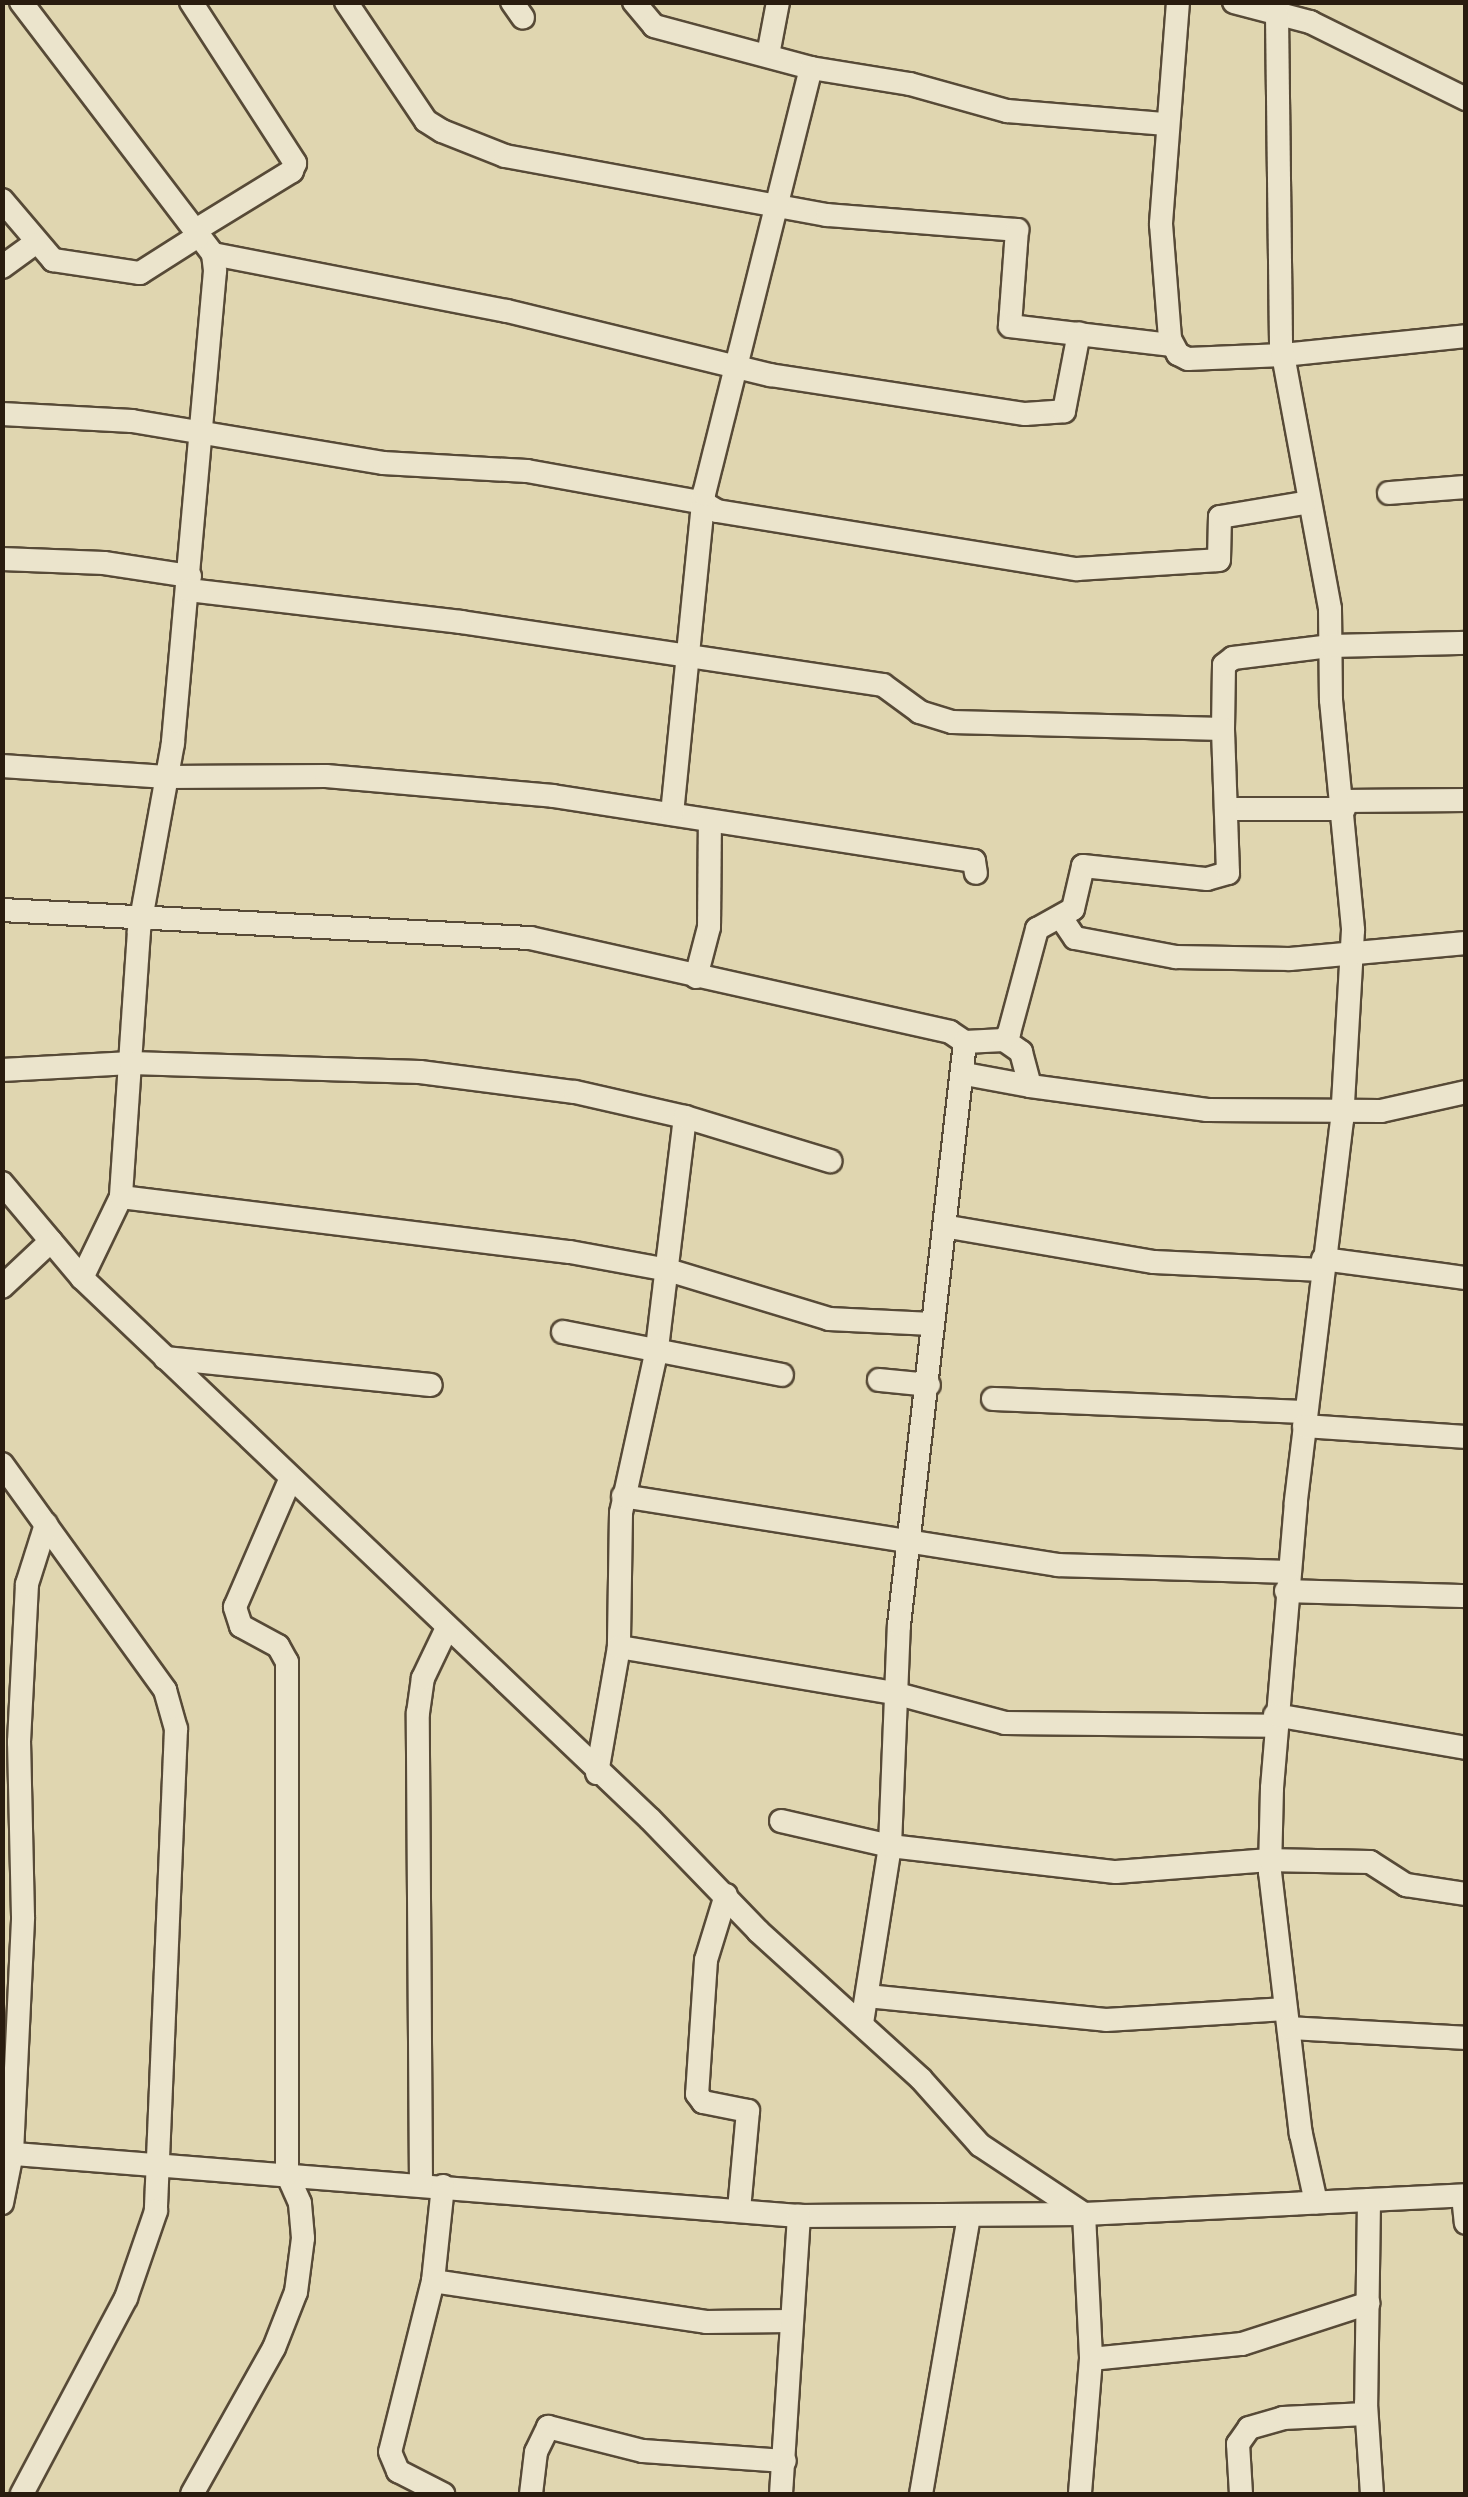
<!DOCTYPE html>
<style>
body{margin:0}
#map{position:relative;width:1468px;height:2497px;overflow:hidden;background:#e0d6b0;font-family:"EB Garamond",serif}
div>[style]{position:absolute}
[style*='--x']{left:calc(var(--x)*1px);top:calc(var(--y)*1px);width:calc(var(--w)*1px);rotate:calc(var(--a)*1deg)}
.roads{filter:drop-shadow(2px 0 #574a37) drop-shadow(-2px 0 #574a37) drop-shadow(0 2px #574a37) drop-shadow(0 -2px #574a37)}
.minor>*{height:22px;margin:-11px;padding:0 11px;transform-origin:11px;border-radius:11px;background:#ebe4cc}
span{translate:-50% -50%;white-space:nowrap;text-align:center;line-height:1.15;-webkit-text-stroke:10px #ebe4cc;paint-order:stroke}
.frame{position:absolute;inset:0;border:5px solid #291c0f;pointer-events:none}
</style>
<div id="map">
<div class="roads">
<div class="minor">
<div style="--x:21;--y:2;--w:317;--a:52.7"></div>
<div style="--x:213;--y:254;--w:17;--a:83"></div>
<div style="--x:215;--y:271;--w:474;--a:95.1"></div>
<div style="--x:173;--y:743;--w:191;--a:100.3"></div>
<div style="--x:139;--y:931;--w:267;--a:93.9"></div>
<div style="--x:121;--y:1197;--w:90;--a:115.7"></div>
<div style="--x:191;--y:2;--w:192;--a:57.1"></div>
<div style="--x:295;--y:163;--w:9;--a:111"></div>
<div style="--x:292;--y:171;--w:115;--a:148.5"></div>
<div style="--x:346;--y:2;--w:143;--a:56.1"></div>
<div style="--x:426;--y:121;--w:19;--a:32"></div>
<div style="--x:442;--y:131;--w:68;--a:21.6"></div>
<div style="--x:505;--y:156;--w:327;--a:10.4"></div>
<div style="--x:827;--y:215;--w:191;--a:4.5"></div>
<div style="--x:1017;--y:230;--w:96;--a:94.2"></div>
<div style="--x:1010;--y:326;--w:163;--a:6.7"></div>
<div style="--x:512;--y:2;--w:19;--a:55"></div>
<div style="--x:634;--y:2;--w:31;--a:50"></div>
<div style="--x:654;--y:26;--w:163;--a:15"></div>
<div style="--x:811;--y:68;--w:100;--a:9.2"></div>
<div style="--x:910;--y:84;--w:101;--a:15.6"></div>
<div style="--x:1007;--y:111;--w:160;--a:4.7"></div>
<div style="--x:1178;--y:2;--w:223;--a:94.4"></div>
<div style="--x:1161;--y:224;--w:115;--a:85.5"></div>
<div style="--x:1170;--y:339;--w:17;--a:62"></div>
<div style="--x:1178;--y:354;--w:11;--a:27"></div>
<div style="--x:1188;--y:359;--w:95;--a:-2.4"></div>
<div style="--x:1283;--y:355;--w:184;--a:-5.9"></div>
<div style="--x:1234;--y:2;--w:79;--a:14.7"></div>
<div style="--x:1310;--y:22;--w:174;--a:26.3"></div>
<div style="--x:1277;--y:15;--w:329;--a:89.3"></div>
<div style="--x:1281;--y:344;--w:269;--a:79.5"></div>
<div style="--x:1330;--y:609;--w:91;--a:89.4"></div>
<div style="--x:1331;--y:700;--w:231;--a:84.5"></div>
<div style="--x:1353;--y:930;--w:190;--a:93.3"></div>
<div style="--x:1342;--y:1120;--w:385;--a:96.9"></div>
<div style="--x:1296;--y:1502;--w:287;--a:94.8"></div>
<div style="--x:1272;--y:1788;--w:84;--a:91.4"></div>
<div style="--x:1270;--y:1872;--w:264;--a:83.3"></div>
<div style="--x:1301;--y:2134;--w:70;--a:77.6"></div>
<div style="--x:768;--y:55;--w:54;--a:-79.3"></div>
<div style="--x:2;--y:200;--w:79;--a:49.6"></div>
<div style="--x:53;--y:260;--w:88;--a:8.5"></div>
<div style="--x:140;--y:273;--w:69;--a:-32.5"></div>
<div style="--x:213;--y:254;--w:299;--a:11"></div>
<div style="--x:507;--y:311;--w:271;--a:13.7"></div>
<div style="--x:770;--y:375;--w:258;--a:8.7"></div>
<div style="--x:1025;--y:414;--w:39;--a:-4"></div>
<div style="--x:1064;--y:411;--w:79;--a:-79.1"></div>
<div style="--x:2;--y:267;--w:39;--a:-36"></div>
<div style="--x:2;--y:414;--w:130;--a:3.1"></div>
<div style="--x:132;--y:421;--w:254;--a:9.5"></div>
<div style="--x:383;--y:463;--w:144;--a:3.2"></div>
<div style="--x:527;--y:471;--w:180;--a:10.2"></div>
<div style="--x:704;--y:503;--w:15;--a:32"></div>
<div style="--x:717;--y:511;--w:365;--a:9.2"></div>
<div style="--x:1077;--y:569;--w:142;--a:-3.6"></div>
<div style="--x:1219;--y:560;--w:43;--a:-88.7"></div>
<div style="--x:1220;--y:517;--w:86;--a:-9.4"></div>
<div style="--x:1389;--y:493;--w:77;--a:-4.5"></div>
<div style="--x:2;--y:559;--w:102;--a:2.2"></div>
<div style="--x:104;--y:563;--w:87;--a:8.6"></div>
<div style="--x:1223;--y:729;--w:64;--a:-89.1"></div>
<div style="--x:1224;--y:665;--w:11;--a:-38"></div>
<div style="--x:1233;--y:658;--w:99;--a:-7"></div>
<div style="--x:1331;--y:646;--w:135;--a:-1.3"></div>
<div style="--x:2;--y:766;--w:165;--a:3.8"></div>
<div style="--x:167;--y:777;--w:159;--a:-0.4"></div>
<div style="--x:326;--y:776;--w:228;--a:5"></div>
<div style="--x:553;--y:796;--w:426;--a:8.8"></div>
<div style="--x:974;--y:861;--w:12;--a:81"></div>
<div style="--x:1342;--y:801;--w:124;--a:-0.5"></div>
<div style="--x:1230;--y:809;--w:114;--a:0"></div>
<div style="--x:672;--y:814;--w:322;--a:-84.3"></div>
<div style="--x:704;--y:494;--w:439;--a:-75.9"></div>
<div style="--x:2;--y:910;--w:529;--a:3.04"></div>
<div style="--x:530;--y:938;--w:430;--a:12.6"></div>
<div style="--x:950;--y:1032;--w:18;--a:34"></div>
<div style="--x:965;--y:1042;--w:39;--a:-3"></div>
<div style="--x:1004;--y:1040;--w:9;--a:-54"></div>
<div style="--x:1009;--y:1033;--w:108;--a:-74.9"></div>
<div style="--x:1037;--y:929;--w:41;--a:-29.1"></div>
<div style="--x:1073;--y:909;--w:44;--a:-76.9"></div>
<div style="--x:1083;--y:866;--w:125;--a:6"></div>
<div style="--x:1207;--y:879;--w:22;--a:-16"></div>
<div style="--x:1228;--y:873;--w:144;--a:-92"></div>
<div style="--x:1223;--y:729;--w:271;--a:-178.5"></div>
<div style="--x:952;--y:722;--w:34;--a:-163"></div>
<div style="--x:920;--y:712;--w:46;--a:-143.9"></div>
<div style="--x:883;--y:685;--w:427;--a:-171.5"></div>
<div style="--x:461;--y:622;--w:274;--a:-173.3"></div>
<div style="--x:1062;--y:919;--w:23;--a:56"></div>
<div style="--x:1075;--y:938;--w:103;--a:10.7"></div>
<div style="--x:1176;--y:957;--w:114;--a:1"></div>
<div style="--x:1290;--y:959;--w:177;--a:-5.2"></div>
<div style="--x:696;--y:977;--w:52;--a:-75.4"></div>
<div style="--x:709;--y:927;--w:105;--a:-89.5"></div>
<div style="--x:1004;--y:1040;--w:21;--a:35"></div>
<div style="--x:1021;--y:1052;--w:35;--a:75"></div>
<div style="--x:1030;--y:1086;--w:179;--a:7.7"></div>
<div style="--x:1207;--y:1110;--w:174;--a:0.3"></div>
<div style="--x:1381;--y:1111;--w:87;--a:-12.6"></div>
<div style="--x:2;--y:1070;--w:129;--a:-3.1"></div>
<div style="--x:131;--y:1063;--w:289;--a:1.8"></div>
<div style="--x:420;--y:1072;--w:156;--a:7.4"></div>
<div style="--x:575;--y:1092;--w:113;--a:12.8"></div>
<div style="--x:685;--y:1117;--w:234;--a:96.9"></div>
<div style="--x:657;--y:1349;--w:168;--a:102.4"></div>
<div style="--x:621;--y:1513;--w:134;--a:90.9"></div>
<div style="--x:619;--y:1647;--w:128;--a:99.9"></div>
<div style="--x:965;--y:1074;--w:66;--a:10.5"></div>
<div style="--x:685;--y:1117;--w:152;--a:16.9"></div>
<div style="--x:2;--y:1183;--w:124;--a:49.9"></div>
<div style="--x:82;--y:1278;--w:784;--a:43.61"></div>
<div style="--x:650;--y:1819;--w:156;--a:46"></div>
<div style="--x:758;--y:1931;--w:220;--a:42.2"></div>
<div style="--x:921;--y:2079;--w:89;--a:48.2"></div>
<div style="--x:980;--y:2145;--w:125;--a:33.6"></div>
<div style="--x:1084;--y:2214;--w:145;--a:87.2"></div>
<div style="--x:1091;--y:2359;--w:135;--a:94.7"></div>
<div style="--x:121;--y:1197;--w:452;--a:7"></div>
<div style="--x:570;--y:1252;--w:100;--a:10.4"></div>
<div style="--x:668;--y:1270;--w:168;--a:16.9"></div>
<div style="--x:829;--y:1319;--w:103;--a:2.8"></div>
<div style="--x:949;--y:1227;--w:208;--a:9.7"></div>
<div style="--x:1154;--y:1262;--w:168;--a:2.7"></div>
<div style="--x:1323;--y:1259;--w:144;--a:7.6"></div>
<div style="--x:2;--y:1287;--w:67;--a:-43.2"></div>
<div style="--x:563;--y:1332;--w:223;--a:11.1"></div>
<div style="--x:165;--y:1358;--w:267;--a:5.8"></div>
<div style="--x:879;--y:1380;--w:50;--a:5.7"></div>
<div style="--x:993;--y:1399;--w:312;--a:2.4"></div>
<div style="--x:1304;--y:1426;--w:162;--a:3.9"></div>
<div style="--x:2;--y:1464;--w:279;--a:54.2"></div>
<div style="--x:165;--y:1690;--w:41;--a:74.2"></div>
<div style="--x:176;--y:1729;--w:482;--a:92.4"></div>
<div style="--x:156;--y:2211;--w:92;--a:109"></div>
<div style="--x:126;--y:2298;--w:222;--a:118"></div>
<div style="--x:623;--y:1496;--w:440;--a:9"></div>
<div style="--x:1058;--y:1565;--w:230;--a:1.7"></div>
<div style="--x:1286;--y:1591;--w:180;--a:1.6"></div>
<div style="--x:619;--y:1647;--w:279;--a:9.5"></div>
<div style="--x:894;--y:1693;--w:115;--a:15.1"></div>
<div style="--x:1005;--y:1723;--w:269;--a:0.6"></div>
<div style="--x:1275;--y:1715;--w:194;--a:9.8"></div>
<div style="--x:781;--y:1821;--w:112;--a:12.9"></div>
<div style="--x:890;--y:1846;--w:227;--a:6.6"></div>
<div style="--x:1116;--y:1872;--w:154;--a:-4.5"></div>
<div style="--x:1270;--y:1860;--w:100;--a:1.1"></div>
<div style="--x:1370;--y:1862;--w:43;--a:32.6"></div>
<div style="--x:1406;--y:1885;--w:61;--a:8.5"></div>
<div style="--x:726;--y:1895;--w:68;--a:107.1"></div>
<div style="--x:706;--y:1960;--w:134;--a:93.8"></div>
<div style="--x:697;--y:2094;--w:10;--a:53"></div>
<div style="--x:703;--y:2102;--w:46;--a:11.3"></div>
<div style="--x:748;--y:2111;--w:98;--a:95.2"></div>
<div style="--x:867;--y:1996;--w:240;--a:5.7"></div>
<div style="--x:1106;--y:2020;--w:180;--a:-3.5"></div>
<div style="--x:862;--y:2023;--w:179;--a:-81"></div>
<div style="--x:890;--y:1846;--w:221;--a:-87.7"></div>
<div style="--x:899;--y:1625;--w:587;--a:-83.54"></div>
<div style="--x:1289;--y:2028;--w:177;--a:3.2"></div>
<div style="--x:2;--y:2153;--w:799;--a:4.52"></div>
<div style="--x:799;--y:2216;--w:285;--a:-0.4"></div>
<div style="--x:1084;--y:2214;--w:382;--a:-2.8"></div>
<div style="--x:421;--y:2184;--w:471;--a:-90.4"></div>
<div style="--x:418;--y:1713;--w:35;--a:-82"></div>
<div style="--x:423;--y:1678;--w:55;--a:-64.4"></div>
<div style="--x:443;--y:2186;--w:96;--a:96"></div>
<div style="--x:433;--y:2281;--w:176;--a:104.1"></div>
<div style="--x:390;--y:2452;--w:21;--a:67"></div>
<div style="--x:398;--y:2471;--w:51;--a:27.1"></div>
<div style="--x:1463;--y:2196;--w:27;--a:84"></div>
<div style="--x:1369;--y:2200;--w:204;--a:90.8"></div>
<div style="--x:1366;--y:2404;--w:90;--a:86.2"></div>
<div style="--x:2;--y:2203;--w:51;--a:-78.7"></div>
<div style="--x:12;--y:2153;--w:236;--a:-87.3"></div>
<div style="--x:23;--y:1917;--w:175;--a:-91.3"></div>
<div style="--x:19;--y:1742;--w:158;--a:-87.1"></div>
<div style="--x:27;--y:1584;--w:63;--a:-72.4"></div>
<div style="--x:433;--y:2281;--w:276;--a:8.5"></div>
<div style="--x:706;--y:2322;--w:84;--a:-0.7"></div>
<div style="--x:1091;--y:2359;--w:152;--a:-5.7"></div>
<div style="--x:1242;--y:2344;--w:133;--a:-17.9"></div>
<div style="--x:192;--y:2494;--w:167;--a:-60.7"></div>
<div style="--x:274;--y:2348;--w:60;--a:-68.6"></div>
<div style="--x:296;--y:2292;--w:54;--a:-82.6"></div>
<div style="--x:303;--y:2238;--w:35;--a:-95"></div>
<div style="--x:300;--y:2203;--w:32;--a:-114"></div>
<div style="--x:287;--y:2174;--w:512;--a:-90"></div>
<div style="--x:287;--y:1662;--w:18;--a:-119"></div>
<div style="--x:278;--y:1646;--w:42;--a:-151.6"></div>
<div style="--x:241;--y:1626;--w:20;--a:-108"></div>
<div style="--x:235;--y:1607;--w:138;--a:-66.6"></div>
<div style="--x:531;--y:2494;--w:42;--a:-83.2"></div>
<div style="--x:536;--y:2452;--w:28;--a:-64"></div>
<div style="--x:548;--y:2427;--w:98;--a:14.2"></div>
<div style="--x:643;--y:2451;--w:142;--a:4"></div>
<div style="--x:781;--y:2494;--w:279;--a:-86.3"></div>
<div style="--x:921;--y:2494;--w:282;--a:-80.2"></div>
<div style="--x:1241;--y:2494;--w:50;--a:-93.4"></div>
<div style="--x:1238;--y:2444;--w:19;--a:-55"></div>
<div style="--x:1249;--y:2428;--w:35;--a:-16"></div>
<div style="--x:1283;--y:2418;--w:83;--a:-2.8"></div>
</div>
</div>
<div class="frame"></div>
</div>
